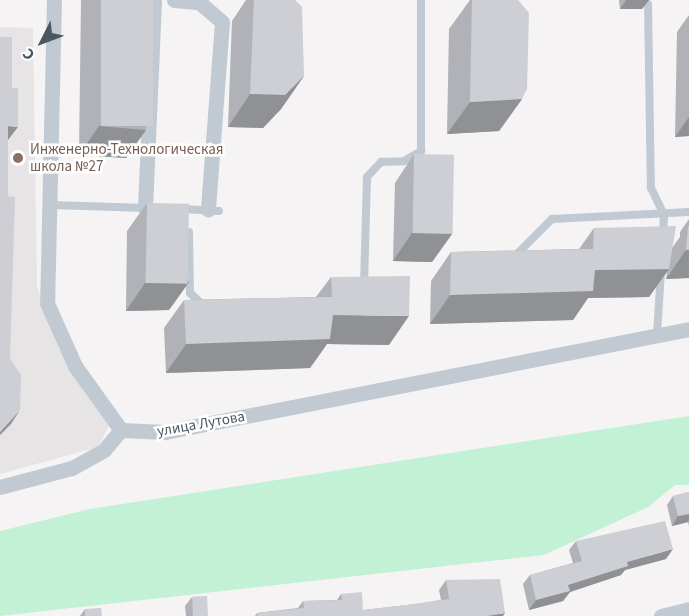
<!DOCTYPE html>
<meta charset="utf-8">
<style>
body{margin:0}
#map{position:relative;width:689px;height:616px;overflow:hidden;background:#f5f3f3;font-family:"Source Sans 3",sans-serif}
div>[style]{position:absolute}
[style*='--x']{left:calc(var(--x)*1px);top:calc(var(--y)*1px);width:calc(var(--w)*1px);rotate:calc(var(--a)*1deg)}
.education>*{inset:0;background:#e6e4e5}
.green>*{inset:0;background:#c3f1d5}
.service>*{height:8px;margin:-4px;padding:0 4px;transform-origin:4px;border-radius:4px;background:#c1cad2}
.minor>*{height:15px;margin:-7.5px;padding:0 7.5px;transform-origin:7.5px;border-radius:7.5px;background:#c1cad2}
.wall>*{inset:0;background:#b0b2b7}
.shaded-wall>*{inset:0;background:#909195}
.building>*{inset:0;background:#cdcfd5;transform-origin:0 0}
.dots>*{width:16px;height:16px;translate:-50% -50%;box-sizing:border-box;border:3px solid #fff;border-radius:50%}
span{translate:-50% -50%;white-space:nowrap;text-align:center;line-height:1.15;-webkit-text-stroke:5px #fff;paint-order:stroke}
.education-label{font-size:15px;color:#785e54}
.left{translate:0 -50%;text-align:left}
.street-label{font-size:15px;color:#4a5661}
.north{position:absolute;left:12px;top:12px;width:60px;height:60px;-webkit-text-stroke:4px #fff;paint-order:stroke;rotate:228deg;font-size:16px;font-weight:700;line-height:24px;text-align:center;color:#4a5661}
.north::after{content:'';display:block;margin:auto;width:21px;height:27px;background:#4a5661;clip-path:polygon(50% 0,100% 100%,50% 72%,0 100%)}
</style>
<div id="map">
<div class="education">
<div style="clip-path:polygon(0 27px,33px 28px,37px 287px,58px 347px,109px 426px,98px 447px,0 474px)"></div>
</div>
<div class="green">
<div style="clip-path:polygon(689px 416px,689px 485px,675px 485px,648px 507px,544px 555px,0 616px,0 531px,90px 509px)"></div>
</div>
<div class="service">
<div style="--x:648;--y:4;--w:184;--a:89.1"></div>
<div style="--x:651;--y:188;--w:30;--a:64"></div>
<div style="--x:664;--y:215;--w:21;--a:93"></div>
<div style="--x:50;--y:205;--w:98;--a:1.8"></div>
<div style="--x:181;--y:209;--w:38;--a:3"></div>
<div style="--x:189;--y:232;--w:61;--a:89.1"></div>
<div style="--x:190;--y:293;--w:18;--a:43"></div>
<div style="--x:516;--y:255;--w:51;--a:-45"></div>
<div style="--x:552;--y:219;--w:137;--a:-2.9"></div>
<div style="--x:364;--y:285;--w:108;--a:-88.4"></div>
<div style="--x:367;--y:177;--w:21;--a:-47"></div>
<div style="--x:381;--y:162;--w:23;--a:-2"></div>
<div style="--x:404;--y:161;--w:20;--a:-30"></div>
<div style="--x:421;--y:151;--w:151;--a:-90"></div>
<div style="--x:657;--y:335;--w:63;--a:-86.4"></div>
</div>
<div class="minor">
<div style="--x:54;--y:0;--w:303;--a:91.3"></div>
<div style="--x:47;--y:303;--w:69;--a:66"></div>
<div style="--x:75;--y:366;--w:79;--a:54.3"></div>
<div style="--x:121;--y:430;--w:44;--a:2.6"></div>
<div style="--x:165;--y:432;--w:534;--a:-11.12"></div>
<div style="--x:174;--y:0;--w:25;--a:5"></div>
<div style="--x:199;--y:2;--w:30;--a:41"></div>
<div style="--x:222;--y:22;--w:188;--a:94.3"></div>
<div style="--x:145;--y:208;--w:208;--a:-87.5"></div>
<div style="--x:0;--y:487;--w:74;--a:-14.8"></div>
<div style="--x:72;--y:468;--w:37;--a:-29"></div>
<div style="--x:104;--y:450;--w:26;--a:-50"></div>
<div style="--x:661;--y:616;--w:29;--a:-14"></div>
</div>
<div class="wall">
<div style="clip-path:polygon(81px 0,153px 0,146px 130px,126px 158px,79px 155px)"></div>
<div style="clip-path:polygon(246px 0,295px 0,304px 76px,281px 109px,263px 128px,228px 127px,232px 21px)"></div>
<div style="clip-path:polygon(470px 0,472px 0,522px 99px,499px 131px,447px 134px,449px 29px)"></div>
<div style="clip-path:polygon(619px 0,649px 0,642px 9px,620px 9px)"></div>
<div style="clip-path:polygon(689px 15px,689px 136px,675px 137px,677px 32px)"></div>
<div style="clip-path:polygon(414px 154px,452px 234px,432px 262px,393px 261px,395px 183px)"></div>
<div style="clip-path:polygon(147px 203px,189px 282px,169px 310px,126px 311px,127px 231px)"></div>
<div style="clip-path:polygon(689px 219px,689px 278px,666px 279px,667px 272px,649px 297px,588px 298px,573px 320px,430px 324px,431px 281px,451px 252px,579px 249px,594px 228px,672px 248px,680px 237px,680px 232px)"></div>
<div style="clip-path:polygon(331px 277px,389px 345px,327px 344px,310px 368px,166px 373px,164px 328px,184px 300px,316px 297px)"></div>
<div style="clip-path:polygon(689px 492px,689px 526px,688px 522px,672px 526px,667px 505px,673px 496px)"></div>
<div style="clip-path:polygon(576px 541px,666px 559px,625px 570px,621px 575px,570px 592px,563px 601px,529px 610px,523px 584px,530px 575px,573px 563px,569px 550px)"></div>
<div style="clip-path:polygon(446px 580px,503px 616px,255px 616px,257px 613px,298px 608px,303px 601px,337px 600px,341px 594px,363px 610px,416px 604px,441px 600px,439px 590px)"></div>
<div style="clip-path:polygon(192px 597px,208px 616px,186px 616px,185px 606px)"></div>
<div style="clip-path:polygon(85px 609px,102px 616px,80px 616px)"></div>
</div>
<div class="shaded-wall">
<div style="clip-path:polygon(626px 0,649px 0,642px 9px,620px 9px)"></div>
<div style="clip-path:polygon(304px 76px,281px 109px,263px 128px,228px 127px,250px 94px)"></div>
<div style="clip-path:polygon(522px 99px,499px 131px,447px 134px,470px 102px)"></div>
<div style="clip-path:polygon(689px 117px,689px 136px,675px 137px)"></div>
<div style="clip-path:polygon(8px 126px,18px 127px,8px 140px)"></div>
<div style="clip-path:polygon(99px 126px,146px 130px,126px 158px,79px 155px)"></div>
<div style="clip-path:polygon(412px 233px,452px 234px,432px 262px,393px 261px)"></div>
<div style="clip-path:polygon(686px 250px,689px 250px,689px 278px,666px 279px)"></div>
<div style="clip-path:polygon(669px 269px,649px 297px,588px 298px,573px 320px,430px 324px,450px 295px,595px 270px)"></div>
<div style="clip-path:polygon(189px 282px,169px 310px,126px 311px,145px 283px)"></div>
<div style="clip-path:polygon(333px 315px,409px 316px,389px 345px,327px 344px,310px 368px,166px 373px,186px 344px)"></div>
<div style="clip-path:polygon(20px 410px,11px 424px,0 435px,0 432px)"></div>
<div style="clip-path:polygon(689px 514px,689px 520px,688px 522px,672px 526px,678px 516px)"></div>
<div style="clip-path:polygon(673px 549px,666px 559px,625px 570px,621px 575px,570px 592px,563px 601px,529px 610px,536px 600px,568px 585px,627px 562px)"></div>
<div style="clip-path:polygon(505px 613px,503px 616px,487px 616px)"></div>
</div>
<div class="building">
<div style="left:101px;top:0;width:52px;height:126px"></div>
<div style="clip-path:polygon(254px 0,295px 0,302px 7px,304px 76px,285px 95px,250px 94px)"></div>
<div style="clip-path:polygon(472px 0,518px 0,529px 13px,527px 89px,522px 99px,470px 102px)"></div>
<div style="clip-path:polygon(0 37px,12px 37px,12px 88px,18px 88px,18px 127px,8px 126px,8px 196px,15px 197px,10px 359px,21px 375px,20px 410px,0 432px)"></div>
<div style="left:414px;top:154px;width:40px;height:79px;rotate:1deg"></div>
<div style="left:147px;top:203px;width:42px;height:80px;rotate:1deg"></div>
<div style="clip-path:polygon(676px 226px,669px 269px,595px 270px,593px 291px,450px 295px,451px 252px,593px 249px,594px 228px)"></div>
<div style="clip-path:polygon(688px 226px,689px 226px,689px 250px,686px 250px)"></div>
<div style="clip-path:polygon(410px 276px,409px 316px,333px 315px,330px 339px,186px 344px,184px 300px,332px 297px,331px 277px)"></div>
<div style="clip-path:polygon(689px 492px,689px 514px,678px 516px,673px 496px)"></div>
<div style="clip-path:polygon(665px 521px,673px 549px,627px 562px,628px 566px,568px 585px,570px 591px,536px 600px,530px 575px,582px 561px,576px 541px)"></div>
<div style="clip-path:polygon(500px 579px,505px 613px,487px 616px,257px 616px,257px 613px,304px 608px,303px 601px,342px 600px,341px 594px,362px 592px,363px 610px,416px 604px,449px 599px,446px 580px)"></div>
<div style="left:207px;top:596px;width:20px;height:15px;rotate:87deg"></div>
<div style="clip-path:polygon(101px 608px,102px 616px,85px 616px,85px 609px)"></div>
</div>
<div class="dots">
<div style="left:18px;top:158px;background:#8d6e63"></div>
</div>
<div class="education-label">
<span class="left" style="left:30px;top:158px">Инженерно-Технологическая<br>школа №27</span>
</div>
<div class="street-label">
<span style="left:201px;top:424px;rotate:-10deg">улица Лутова</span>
</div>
<div class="north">С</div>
</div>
